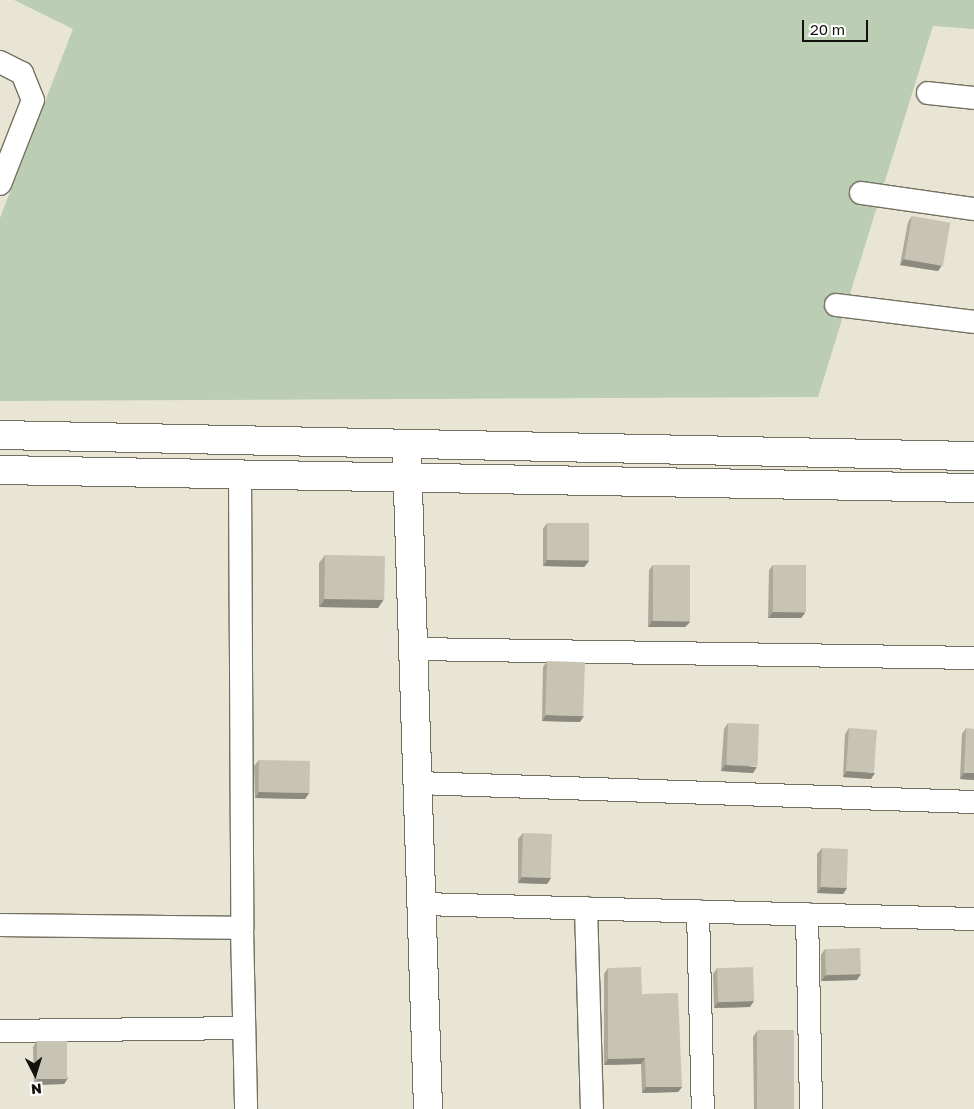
<!DOCTYPE html>
<style>
body{margin:0}
#map{position:relative;width:974px;height:1109px;overflow:hidden;background:#e8e5d4;font-family:"Golos Text",sans-serif}
div>[style]{position:absolute}
[style*='--x']{left:calc(var(--x)*1px);top:calc(var(--y)*1px);width:calc(var(--w)*1px);rotate:calc(var(--a)*1deg)}
.green>*{inset:0;background:#bbcdb3}
.roads{filter:drop-shadow(1px 0 #747061) drop-shadow(-1px 0 #747061) drop-shadow(0 1px #747061) drop-shadow(0 -1px #747061)}
.minor>*{height:22px;margin:-11px;padding:0 11px;transform-origin:11px;border-radius:11px;background:#fff}
.tertiary>*{height:28px;margin:-14px;padding:0 14px;transform-origin:14px;border-radius:14px;background:#fff}
.wall>*{inset:0;background:#aca99b}
.shaded-wall>*{inset:0;background:#8c897e}
.building>*{inset:0;background:#c8c4b4;transform-origin:0 0}
span{translate:-50% -50%;white-space:nowrap;text-align:center;line-height:1.15;-webkit-text-stroke:4px #fff;paint-order:stroke}
.north{position:absolute;left:10px;top:1049px;width:50px;height:50px;-webkit-text-stroke:4px #fff;paint-order:stroke;rotate:175deg;font-size:14px;font-weight:700;line-height:20px;text-align:center;color:#13110c}
.north::after{content:'';display:block;margin:auto;width:18px;height:22px;background:#13110c;clip-path:polygon(50% 0,100% 100%,50% 72%,0 100%)}
.scale{position:absolute;left:802px;top:20px;width:66px;height:22px;box-sizing:border-box;border:2px solid #13110c;border-top:0;padding-left:6px;font-size:15px;line-height:18px;white-space:nowrap;color:#13110c;-webkit-text-stroke:4px #fff;paint-order:stroke}
</style>
<div id="map">
<div class="green">
<div style="clip-path:polygon(14px 0,974px 0,974px 29px,933px 26px,818px 397px,0 401px,0 218px,73px 29px)"></div>
</div>
<div class="roads">
<div class="minor">
<div style="--x:0;--y:62;--w:25;--a:27"></div>
<div style="--x:22;--y:73;--w:29;--a:68"></div>
<div style="--x:33;--y:100;--w:90;--a:111.4"></div>
<div style="--x:928;--y:93;--w:46;--a:6.2"></div>
<div style="--x:861;--y:193;--w:114;--a:8.1"></div>
<div style="--x:836;--y:305;--w:139;--a:7"></div>
<div style="--x:240;--y:474;--w:454;--a:89.7"></div>
<div style="--x:242;--y:928;--w:181;--a:88.7"></div>
<div style="--x:415;--y:649;--w:559;--a:0.92"></div>
<div style="--x:418;--y:783;--w:556;--a:1.96"></div>
<div style="--x:422;--y:904;--w:552;--a:1.56"></div>
<div style="--x:586;--y:908;--w:201;--a:88.3"></div>
<div style="--x:698;--y:911;--w:198;--a:88.6"></div>
<div style="--x:807;--y:914;--w:195;--a:88.8"></div>
<div style="--x:0;--y:925;--w:242;--a:0.7"></div>
<div style="--x:0;--y:1031;--w:244;--a:-0.7"></div>
</div>
<div class="tertiary">
<div style="--x:0;--y:435;--w:974;--a:1.24"></div>
<div style="--x:407;--y:458;--w:651;--a:88.15"></div>
<div style="--x:0;--y:470;--w:974;--a:1.06"></div>
</div>
</div>
<div class="wall">
<div style="clip-path:polygon(912px 216px,942px 265px,938px 271px,900px 265px,908px 222px)"></div>
<div style="clip-path:polygon(547px 523px,589px 561px,584px 567px,543px 566px,543px 529px)"></div>
<div style="clip-path:polygon(325px 555px,384px 599px,378px 608px,319px 607px,319px 563px)"></div>
<div style="clip-path:polygon(653px 565px,690px 622px,685px 627px,648px 627px,649px 570px)"></div>
<div style="clip-path:polygon(773px 565px,805px 613px,801px 618px,768px 618px,769px 570px)"></div>
<div style="clip-path:polygon(547px 661px,580px 722px,542px 721px,543px 667px)"></div>
<div style="clip-path:polygon(728px 723px,753px 773px,721px 771px,724px 729px)"></div>
<div style="clip-path:polygon(849px 728px,871px 779px,843px 777px,845px 734px)"></div>
<div style="clip-path:polygon(966px 728px,974px 780px,960px 779px,962px 734px)"></div>
<div style="clip-path:polygon(259px 760px,309px 793px,305px 799px,255px 798px,254px 766px)"></div>
<div style="clip-path:polygon(523px 833px,551px 878px,547px 884px,518px 883px,518px 839px)"></div>
<div style="clip-path:polygon(822px 848px,847px 888px,843px 894px,817px 893px,817px 854px)"></div>
<div style="clip-path:polygon(825px 949px,857px 980px,821px 981px,821px 955px)"></div>
<div style="clip-path:polygon(608px 968px,642px 994px,682px 1087px,678px 1092px,642px 1093px,641px 1064px,604px 1065px,604px 974px)"></div>
<div style="clip-path:polygon(717px 968px,750px 1007px,714px 1008px,713px 974px)"></div>
<div style="clip-path:polygon(757px 1031px,794px 1109px,754px 1109px,753px 1037px)"></div>
<div style="clip-path:polygon(37px 1041px,68px 1078px,64px 1084px,34px 1085px,33px 1047px)"></div>
</div>
<div class="shaded-wall">
<div style="clip-path:polygon(904px 259px,942px 265px,938px 271px,900px 265px)"></div>
<div style="clip-path:polygon(547px 560px,589px 561px,584px 567px,543px 566px)"></div>
<div style="clip-path:polygon(325px 599px,384px 599px,378px 608px,319px 607px)"></div>
<div style="clip-path:polygon(773px 612px,805px 613px,801px 618px,768px 618px)"></div>
<div style="clip-path:polygon(652px 621px,690px 622px,685px 627px,648px 627px)"></div>
<div style="clip-path:polygon(546px 715px,584px 716px,580px 722px,542px 721px)"></div>
<div style="clip-path:polygon(725px 765px,757px 767px,753px 773px,721px 771px)"></div>
<div style="clip-path:polygon(847px 771px,875px 773px,871px 779px,843px 777px)"></div>
<div style="clip-path:polygon(964px 773px,974px 773px,974px 780px,960px 779px)"></div>
<div style="clip-path:polygon(259px 792px,309px 793px,305px 799px,255px 798px)"></div>
<div style="clip-path:polygon(522px 877px,551px 878px,547px 884px,518px 883px)"></div>
<div style="clip-path:polygon(821px 887px,847px 888px,843px 894px,817px 893px)"></div>
<div style="clip-path:polygon(861px 974px,857px 980px,821px 981px,826px 975px)"></div>
<div style="clip-path:polygon(754px 1001px,750px 1007px,714px 1008px,718px 1002px)"></div>
<div style="clip-path:polygon(645px 1058px,641px 1064px,604px 1065px,608px 1059px)"></div>
<div style="clip-path:polygon(68px 1078px,64px 1084px,34px 1085px,38px 1079px)"></div>
<div style="clip-path:polygon(646px 1087px,682px 1087px,678px 1092px,642px 1093px)"></div>
</div>
<div class="building">
<div style="left:912px;top:216px;width:39px;height:44px;rotate:10deg"></div>
<div style="left:547px;top:523px;width:42px;height:37px"></div>
<div style="left:325px;top:555px;width:60px;height:44px;rotate:1deg"></div>
<div style="left:653px;top:565px;width:37px;height:56px"></div>
<div style="left:773px;top:565px;width:33px;height:47px"></div>
<div style="left:547px;top:661px;width:38px;height:54px;rotate:2deg"></div>
<div style="left:728px;top:723px;width:31px;height:42px;rotate:2deg"></div>
<div style="left:849px;top:728px;width:28px;height:43px;rotate:4deg"></div>
<div style="clip-path:polygon(966px 728px,974px 729px,974px 773px,964px 773px)"></div>
<div style="left:259px;top:760px;width:51px;height:32px;rotate:1deg"></div>
<div style="left:523px;top:833px;width:29px;height:44px;rotate:2deg"></div>
<div style="left:822px;top:848px;width:26px;height:39px;rotate:2deg"></div>
<div style="left:860px;top:948px;width:26px;height:35px;rotate:88deg"></div>
<div style="clip-path:polygon(641px 967px,642px 994px,678px 993px,682px 1087px,646px 1087px,645px 1058px,608px 1059px,608px 968px)"></div>
<div style="left:753px;top:967px;width:34px;height:36px;rotate:88deg"></div>
<div style="left:794px;top:1030px;width:79px;height:37px;rotate:90deg"></div>
<div style="left:37px;top:1041px;width:30px;height:38px"></div>
</div>
<div class="north">N</div>
<div class="scale">20 m</div>
</div>
